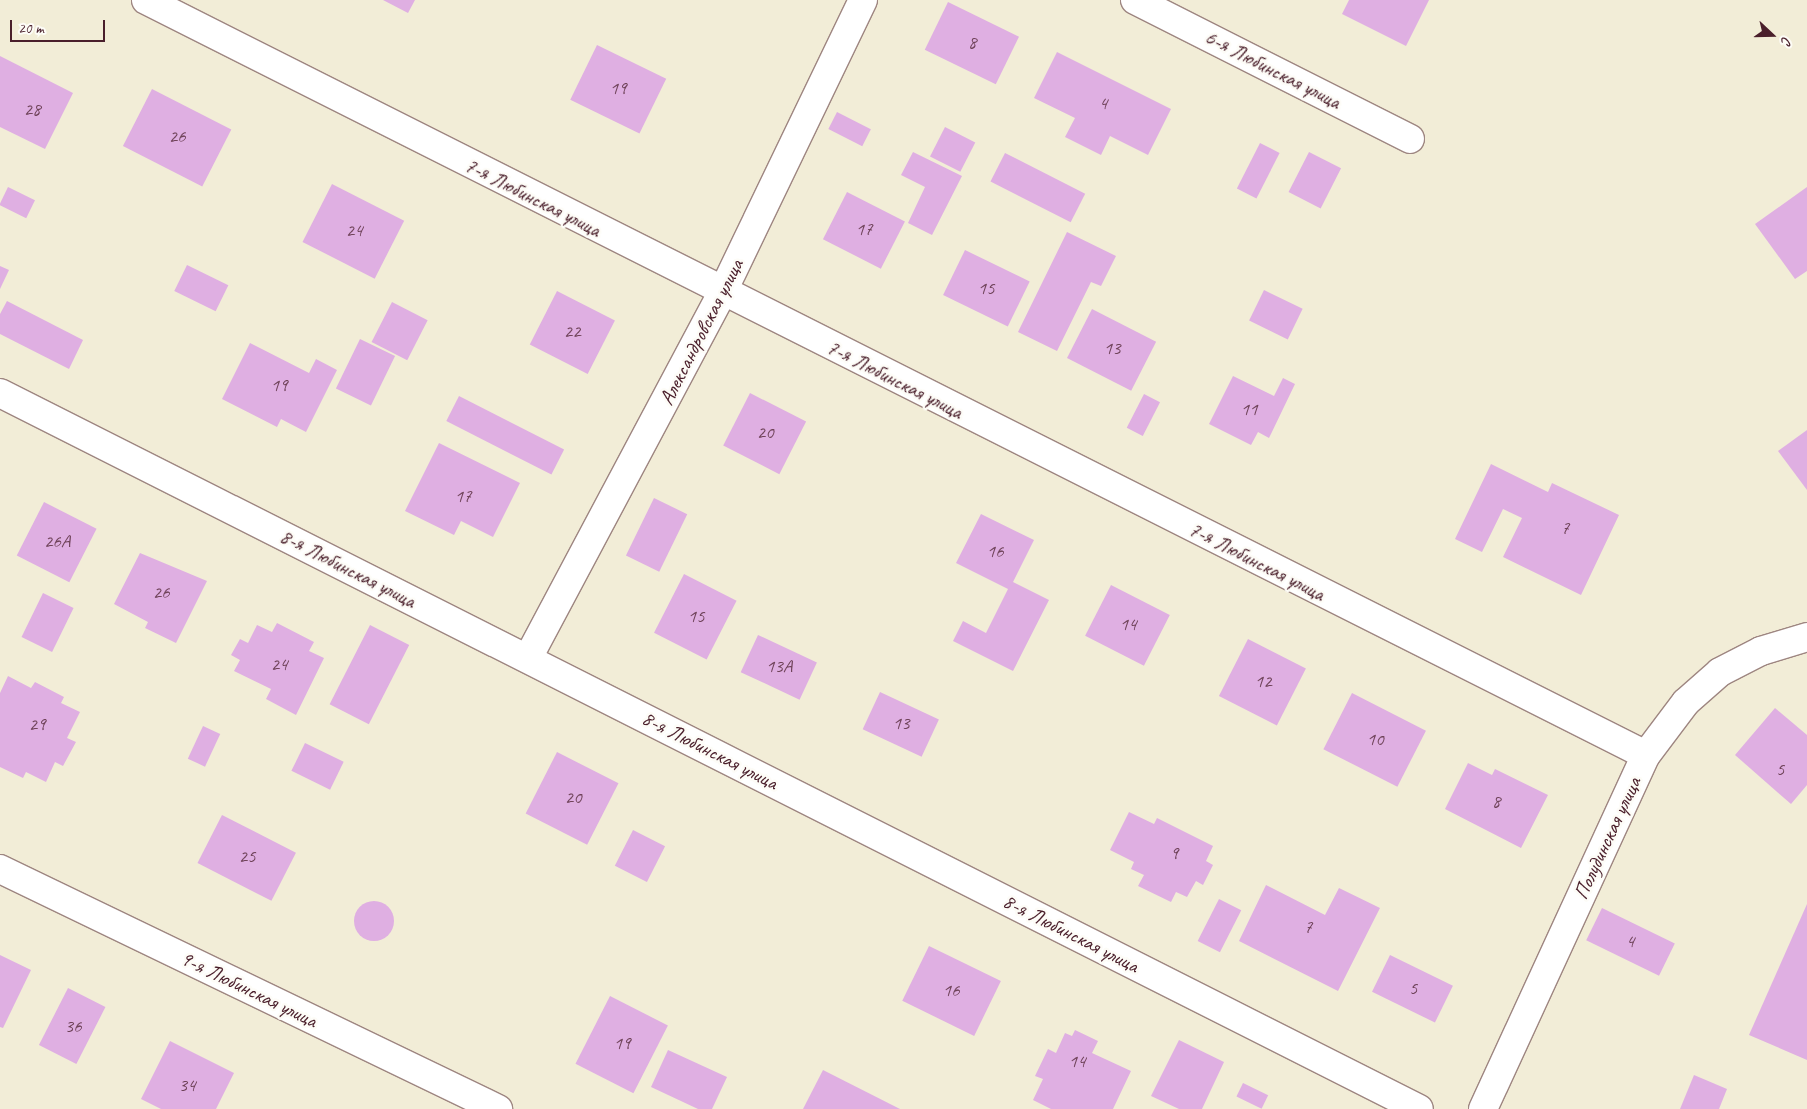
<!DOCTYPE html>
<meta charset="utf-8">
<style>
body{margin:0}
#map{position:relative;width:1807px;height:1109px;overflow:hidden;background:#f2edd7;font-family:Caveat,sans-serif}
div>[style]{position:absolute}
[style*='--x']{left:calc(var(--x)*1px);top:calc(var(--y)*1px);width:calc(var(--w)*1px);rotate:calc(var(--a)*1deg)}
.building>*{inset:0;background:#dfafe2;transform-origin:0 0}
.round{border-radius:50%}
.roads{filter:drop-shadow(1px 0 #9e8681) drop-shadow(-1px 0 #9e8681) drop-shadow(0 1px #9e8681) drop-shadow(0 -1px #9e8681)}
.minor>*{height:28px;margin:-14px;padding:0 14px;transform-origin:14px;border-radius:14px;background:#fff}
span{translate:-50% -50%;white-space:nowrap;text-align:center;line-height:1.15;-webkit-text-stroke:5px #fdfcf7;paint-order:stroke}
.number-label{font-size:19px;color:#6f4359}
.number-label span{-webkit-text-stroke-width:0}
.street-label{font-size:21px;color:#4a1f2b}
.north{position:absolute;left:1747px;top:10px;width:50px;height:50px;-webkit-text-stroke:4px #fdfcf7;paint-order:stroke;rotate:111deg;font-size:14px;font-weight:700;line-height:20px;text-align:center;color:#4a1f2b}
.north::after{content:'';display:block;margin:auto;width:18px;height:22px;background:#4a1f2b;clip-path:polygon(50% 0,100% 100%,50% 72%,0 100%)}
.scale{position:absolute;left:10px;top:20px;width:95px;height:22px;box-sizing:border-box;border:2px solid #4a1f2b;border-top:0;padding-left:6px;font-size:15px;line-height:18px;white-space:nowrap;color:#4a1f2b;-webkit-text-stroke:4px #fdfcf7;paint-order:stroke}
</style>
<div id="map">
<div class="building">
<div style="clip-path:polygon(383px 0,415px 0,408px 13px)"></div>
<div style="clip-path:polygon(1349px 0,1429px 0,1406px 46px,1342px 14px)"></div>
<div style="left:948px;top:2px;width:79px;height:53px;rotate:26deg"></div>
<div style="left:597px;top:45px;width:77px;height:61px;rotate:26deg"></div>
<div style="clip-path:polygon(1057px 52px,1171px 109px,1148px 155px,1110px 136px,1101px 155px,1065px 137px,1075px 118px,1034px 98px)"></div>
<div style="clip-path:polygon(0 56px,73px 93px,45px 149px,0 127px)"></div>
<div style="left:152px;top:89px;width:89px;height:64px;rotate:27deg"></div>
<div style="left:837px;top:112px;width:38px;height:19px;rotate:27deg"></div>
<div style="left:945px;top:127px;width:34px;height:33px;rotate:27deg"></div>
<div style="left:1260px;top:143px;width:22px;height:51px;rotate:27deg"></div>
<div style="clip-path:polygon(913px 152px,962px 176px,932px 235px,908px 223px,925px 187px,901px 175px)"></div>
<div style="left:1309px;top:152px;width:36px;height:45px;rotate:27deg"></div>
<div style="left:1005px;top:153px;width:90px;height:32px;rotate:27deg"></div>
<div style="left:332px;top:184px;width:81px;height:65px;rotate:27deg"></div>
<div style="left:8px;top:187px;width:30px;height:20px;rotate:26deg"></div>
<div style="clip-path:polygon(1807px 187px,1807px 271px,1795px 279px,1755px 224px)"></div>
<div style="left:847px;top:192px;width:65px;height:53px;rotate:27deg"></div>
<div style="clip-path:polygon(1067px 232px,1116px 256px,1101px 286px,1091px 282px,1057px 351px,1018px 332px)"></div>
<div style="left:965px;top:250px;width:72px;height:50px;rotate:26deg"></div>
<div style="left:187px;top:265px;width:46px;height:29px;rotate:26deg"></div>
<div style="clip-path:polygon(0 266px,9px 270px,0 289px)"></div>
<div style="left:1264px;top:290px;width:43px;height:34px;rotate:26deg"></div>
<div style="left:557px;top:291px;width:65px;height:60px;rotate:27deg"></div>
<div style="clip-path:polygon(7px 301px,83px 340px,69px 369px,0 334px,0 314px)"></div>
<div style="left:392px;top:302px;width:40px;height:45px;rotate:27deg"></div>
<div style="left:1092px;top:309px;width:72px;height:55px;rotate:27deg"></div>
<div style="left:360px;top:339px;width:39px;height:55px;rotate:26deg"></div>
<div style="clip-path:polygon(250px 343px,309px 373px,316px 359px,337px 370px,306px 432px,281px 419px,277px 427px,222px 399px)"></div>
<div style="clip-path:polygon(1233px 376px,1274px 396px,1283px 378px,1295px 384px,1269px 438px,1258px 432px,1251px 445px,1209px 424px)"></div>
<div style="left:750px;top:393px;width:63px;height:59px;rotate:27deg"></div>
<div style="left:1144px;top:394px;width:18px;height:38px;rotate:27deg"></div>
<div style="left:459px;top:396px;width:118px;height:28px;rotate:27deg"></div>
<div style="clip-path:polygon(1807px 430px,1807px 490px,1778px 451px)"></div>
<div style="clip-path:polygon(439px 443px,520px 483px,493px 537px,461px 521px,454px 535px,405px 511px)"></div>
<div style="clip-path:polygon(1491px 464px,1548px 492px,1552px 483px,1619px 515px,1581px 595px,1503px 557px,1522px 518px,1503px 509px,1482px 552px,1455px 539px)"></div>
<div style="left:654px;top:498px;width:37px;height:64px;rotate:26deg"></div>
<div style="left:44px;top:502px;width:59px;height:60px;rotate:27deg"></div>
<div style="clip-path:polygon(981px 514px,1034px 540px,1013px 582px,1049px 600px,1013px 671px,953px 641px,963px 621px,986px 633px,1008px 589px,956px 563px)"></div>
<div style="clip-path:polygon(140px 553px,207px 581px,176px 643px,145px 628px,148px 622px,114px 604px)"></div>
<div style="left:684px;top:574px;width:59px;height:66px;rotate:27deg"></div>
<div style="left:1111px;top:585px;width:66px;height:57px;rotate:27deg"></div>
<div style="left:43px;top:593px;width:34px;height:49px;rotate:26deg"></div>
<div style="clip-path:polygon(277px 623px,314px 642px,309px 651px,324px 658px,296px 715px,266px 699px,271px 689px,234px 671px,240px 660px,231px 655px,240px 639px,248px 643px,257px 625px,272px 632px)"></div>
<div style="left:370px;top:625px;width:44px;height:89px;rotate:27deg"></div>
<div style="left:758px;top:635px;width:65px;height:41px;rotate:25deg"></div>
<div style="left:1248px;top:639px;width:65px;height:64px;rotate:27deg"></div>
<div style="clip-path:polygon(8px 676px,31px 688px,35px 682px,64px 697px,61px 703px,80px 712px,67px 738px,76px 742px,63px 766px,55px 762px,46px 782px,26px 772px,23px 778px,0 767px,0 693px)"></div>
<div style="left:880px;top:692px;width:65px;height:41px;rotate:25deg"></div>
<div style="left:1352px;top:693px;width:83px;height:63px;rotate:27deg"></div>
<div style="clip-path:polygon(1775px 708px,1807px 735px,1807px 785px,1791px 804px,1735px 755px)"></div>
<div style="left:203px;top:726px;width:19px;height:36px;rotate:25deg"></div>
<div style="left:305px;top:743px;width:43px;height:31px;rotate:26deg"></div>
<div style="left:557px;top:752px;width:69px;height:69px;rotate:27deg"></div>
<div style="clip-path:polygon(1468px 763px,1492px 775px,1495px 769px,1548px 795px,1521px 848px,1445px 809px)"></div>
<div style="clip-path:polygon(1129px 812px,1154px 824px,1157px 818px,1213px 846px,1206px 861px,1213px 865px,1203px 885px,1196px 881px,1187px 897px,1176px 892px,1171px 902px,1138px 886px,1144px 875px,1131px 869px,1134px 862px,1110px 850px)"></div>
<div style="left:222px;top:815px;width:83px;height:54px;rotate:27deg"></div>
<div style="left:633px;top:830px;width:36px;height:40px;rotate:27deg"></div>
<div style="clip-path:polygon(1266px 885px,1325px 915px,1339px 888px,1380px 908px,1338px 991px,1239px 941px)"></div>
<div style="left:1219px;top:899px;width:25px;height:47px;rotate:27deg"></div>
<div class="round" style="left:354px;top:901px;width:40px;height:40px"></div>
<div style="clip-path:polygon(1807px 904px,1807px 1060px,1749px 1035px)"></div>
<div style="left:1602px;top:908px;width:81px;height:36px;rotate:26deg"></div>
<div style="left:929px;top:946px;width:80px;height:61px;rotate:26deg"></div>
<div style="clip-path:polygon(0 955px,31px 970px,3px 1028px,0 1027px)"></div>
<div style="left:1390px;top:955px;width:70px;height:41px;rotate:26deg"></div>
<div style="left:68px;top:988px;width:42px;height:64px;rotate:27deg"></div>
<div style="left:610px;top:996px;width:65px;height:76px;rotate:27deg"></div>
<div style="clip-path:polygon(1075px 1030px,1098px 1041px,1092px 1053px,1131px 1071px,1113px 1109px,1051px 1109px,1033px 1100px,1043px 1079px,1035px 1076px,1048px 1049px,1056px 1053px,1065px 1033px,1072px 1036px)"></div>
<div style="clip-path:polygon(1179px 1040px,1224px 1062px,1202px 1109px,1179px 1109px,1151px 1096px)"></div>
<div style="clip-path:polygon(170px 1041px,234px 1073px,216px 1109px,161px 1109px,141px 1099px)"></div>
<div style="clip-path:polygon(668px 1050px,727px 1077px,712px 1109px,698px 1109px,651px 1087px)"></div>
<div style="clip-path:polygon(823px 1070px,900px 1109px,803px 1109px)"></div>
<div style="clip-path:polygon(1694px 1075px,1727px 1089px,1719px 1109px,1680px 1109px)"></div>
<div style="left:1243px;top:1083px;width:28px;height:15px;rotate:26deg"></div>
</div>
<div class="roads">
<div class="minor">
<div style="--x:146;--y:0;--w:1679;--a:26.72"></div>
<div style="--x:1135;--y:0;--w:308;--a:26.8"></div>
<div style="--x:0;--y:393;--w:1589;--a:26.77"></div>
<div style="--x:528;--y:658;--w:413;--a:-62"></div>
<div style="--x:722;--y:293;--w:325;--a:-64.3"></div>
<div style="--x:0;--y:869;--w:553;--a:25.73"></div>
<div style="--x:1483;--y:1109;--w:390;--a:-65.3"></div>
<div style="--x:1646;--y:755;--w:66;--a:-53"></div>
<div style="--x:1686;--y:702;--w:45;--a:-41.4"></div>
<div style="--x:1720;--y:672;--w:46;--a:-27.1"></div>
<div style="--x:1761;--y:651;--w:48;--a:-16.9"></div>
</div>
</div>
<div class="number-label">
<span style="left:972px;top:43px">8</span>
<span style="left:618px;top:89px">19</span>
<span style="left:1103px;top:104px">4</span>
<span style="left:32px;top:110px">28</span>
<span style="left:177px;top:137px">26</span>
<span style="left:864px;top:230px">17</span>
<span style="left:354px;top:231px">24</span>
<span style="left:986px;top:289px">15</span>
<span style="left:572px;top:332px">22</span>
<span style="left:1112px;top:349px">13</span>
<span style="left:279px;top:386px">19</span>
<span style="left:1249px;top:410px">11</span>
<span style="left:765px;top:433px">20</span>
<span style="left:463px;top:497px">17</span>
<span style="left:1565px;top:529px">7</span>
<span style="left:57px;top:542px">26А</span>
<span style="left:995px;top:552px">16</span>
<span style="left:161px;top:593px">26</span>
<span style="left:696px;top:617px">15</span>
<span style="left:1128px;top:625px">14</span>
<span style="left:279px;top:665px">24</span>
<span style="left:779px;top:667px">13А</span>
<span style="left:1263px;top:682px">12</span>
<span style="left:901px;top:724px">13</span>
<span style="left:37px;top:725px">29</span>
<span style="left:1375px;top:740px">10</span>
<span style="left:1780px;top:770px">5</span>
<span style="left:573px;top:798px">20</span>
<span style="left:1496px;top:802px">8</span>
<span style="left:1174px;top:854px">9</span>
<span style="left:247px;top:857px">25</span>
<span style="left:1308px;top:928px">7</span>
<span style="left:1630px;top:942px">4</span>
<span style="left:1413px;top:989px">5</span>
<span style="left:951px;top:991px">16</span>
<span style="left:73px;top:1027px">36</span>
<span style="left:622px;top:1044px">19</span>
<span style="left:1077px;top:1062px">14</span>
<span style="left:187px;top:1086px">34</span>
</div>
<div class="street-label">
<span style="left:1273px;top:69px;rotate:27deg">6-я Любинская улица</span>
<span style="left:533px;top:197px;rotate:27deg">7-я Любинская улица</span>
<span style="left:701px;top:332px;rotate:-63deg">Александровская улица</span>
<span style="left:895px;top:379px;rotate:27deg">7-я Любинская улица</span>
<span style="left:1257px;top:561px;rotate:27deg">7-я Любинская улица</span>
<span style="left:348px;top:568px;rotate:27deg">8-я Любинская улица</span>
<span style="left:710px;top:750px;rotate:27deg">8-я Любинская улица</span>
<span style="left:1607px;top:838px;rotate:-65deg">Полудинская улица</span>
<span style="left:1071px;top:933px;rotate:27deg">8-я Любинская улица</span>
<span style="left:249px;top:989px;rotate:26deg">9-я Любинская улица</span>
</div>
<div class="north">С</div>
<div class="scale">20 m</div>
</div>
